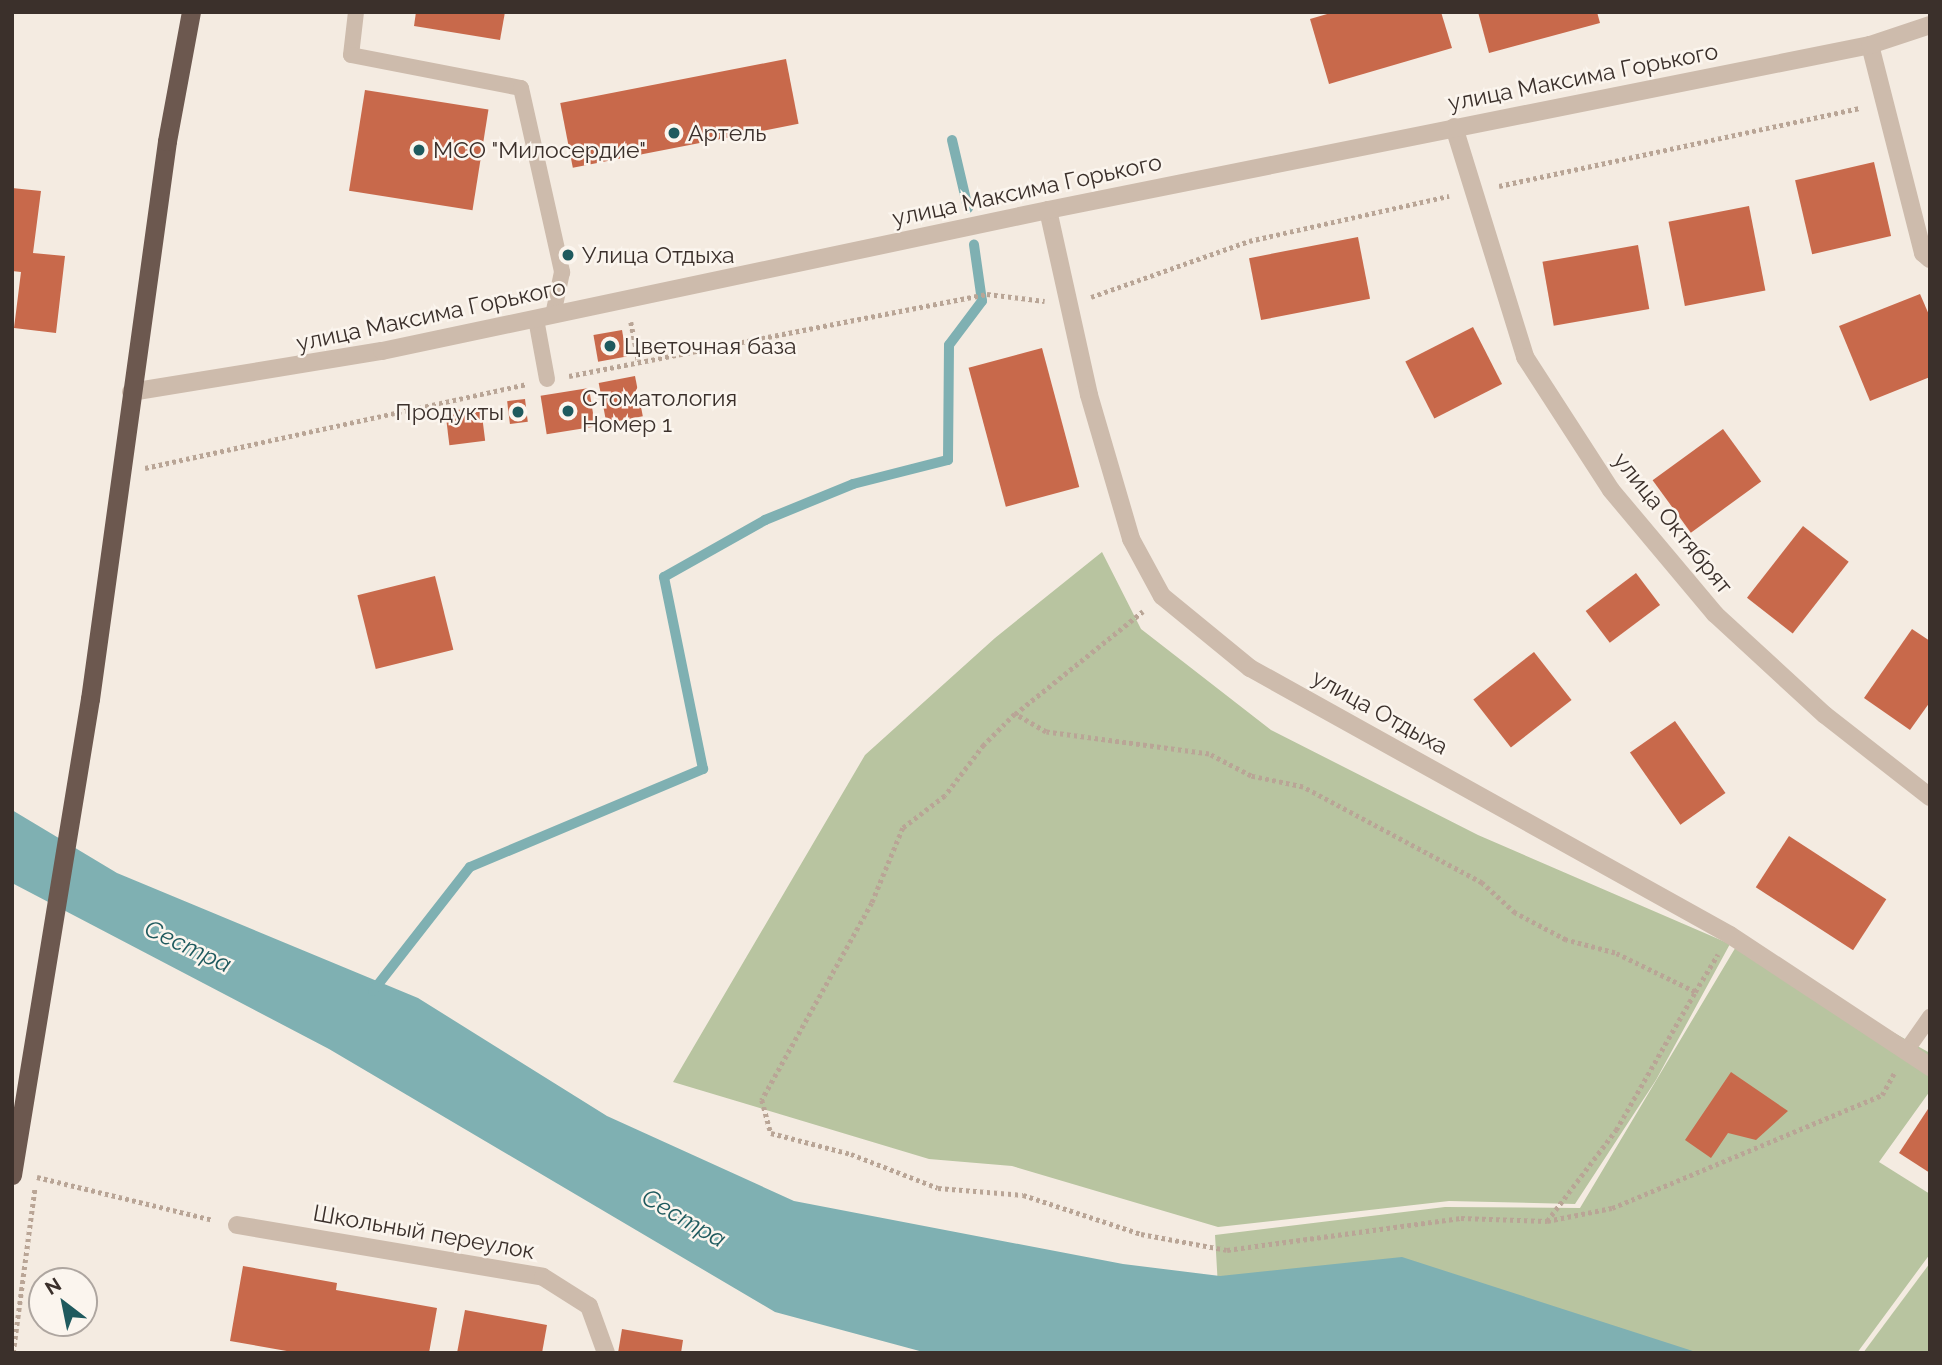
<!DOCTYPE html>
<meta charset="utf-8">
<style>
body{margin:0}
#map{position:relative;width:1942px;height:1365px;overflow:hidden;background:#f4ebe1;font-family:Raleway,sans-serif}
div>[style]{position:absolute}
[style*='--x']{left:calc(var(--x)*1px);top:calc(var(--y)*1px);width:calc(var(--w)*1px);rotate:calc(var(--a)*1deg)}
.green>*{inset:0;background:#b8c4a0}
.water>*{inset:0;background:#7fb0b2}
.stream>*{height:10px;margin:-5px;padding:0 5px;transform-origin:5px;border-radius:5px;background:#7fb0b2}
.building>*{inset:0;background:#c8694b;transform-origin:0 0}
.path>*{height:4.5px;margin-top:-2.25px;transform-origin:0;background:repeating-linear-gradient(90deg,#b9a596 0 3.5px,transparent 0 7px)}
.service>*{height:16px;margin:-8px;padding:0 8px;transform-origin:8px;border-radius:8px;background:#cdbbac}
.minor>*{height:18px;margin:-9px;padding:0 9px;transform-origin:9px;border-radius:9px;background:#cdbbac}
.trunk>*{height:19px;margin:-9.5px;padding:0 9.5px;transform-origin:9.5px;border-radius:9.5px;background:#6c584f}
.dots>*{width:19px;height:19px;translate:-50% -50%;box-sizing:border-box;border:4px solid #fbf5ee;border-radius:50%}
span{translate:-50% -50%;white-space:nowrap;text-align:center;line-height:1.15;-webkit-text-stroke:5px #fbf5ee;paint-order:stroke}
.street-label{font-size:23px;color:#3b302b}
.poi-label{font-size:23px;color:#3b302b}
.left{translate:0 -50%;text-align:left}
.right{translate:-100% -50%;text-align:right}
.water-label{font-size:24px;color:#1f5a5e;font-style:italic}
.frame{position:absolute;inset:0;border:14px solid #3b302b;pointer-events:none}
.north{position:absolute;left:28px;top:1267px;width:70px;height:70px;box-sizing:border-box;background:#fbf5ee;border:2px solid #aea6a0;border-radius:50%;rotate:328deg;font-size:19px;font-weight:700;line-height:28px;text-align:center;color:#3b302b}
.north::after{content:'';display:block;margin:auto;width:24px;height:32px;background:#1f5a5e;clip-path:polygon(50% 0,100% 100%,50% 72%,0 100%)}
</style>
<div id="map">
<div class="green">
<div style="clip-path:polygon(1102px 552px,1141px 629px,1271px 730px,1478px 835px,1730px 944px,1656px 1080px,1575px 1204px,1449px 1201px,1218px 1227px,1012px 1166px,929px 1159px,673px 1082px,865px 755px,995px 638px)"></div>
<div style="clip-path:polygon(1737px 945px,1930px 1053px,1930px 1091px,1879px 1162px,1930px 1194px,1930px 1254px,1857px 1353px,1624px 1353px,1219px 1304px,1215px 1235px,1445px 1207px,1580px 1208px)"></div>
<div style="clip-path:polygon(1930px 1263px,1930px 1353px,1863px 1353px)"></div>
</div>
<div class="water">
<div style="clip-path:polygon(12px 810px,117px 873px,418px 998px,607px 1116px,794px 1201px,1123px 1264px,1220px 1276px,1402px 1257px,1699px 1353px,927px 1353px,775px 1312px,329px 1049px,12px 883px)"></div>
</div>
<div class="stream">
<div style="--x:952;--y:140;--w:70;--a:76.8"></div>
<div style="--x:373;--y:991;--w:157;--a:-52"></div>
<div style="--x:470;--y:867;--w:253;--a:-22.8"></div>
<div style="--x:703;--y:769;--w:196;--a:-101.5"></div>
<div style="--x:664;--y:577;--w:116;--a:-29.4"></div>
<div style="--x:765;--y:520;--w:95;--a:-22.2"></div>
<div style="--x:853;--y:484;--w:98;--a:-14.2"></div>
<div style="--x:948;--y:460;--w:115;--a:-89.5"></div>
<div style="--x:949;--y:345;--w:55;--a:-53.1"></div>
<div style="--x:982;--y:301;--w:57;--a:-98.1"></div>
</div>
<div class="building">
<div style="clip-path:polygon(416px 12px,505px 12px,500px 40px,414px 26px)"></div>
<div style="clip-path:polygon(1334px 12px,1441px 12px,1452px 48px,1329px 84px,1310px 19px)"></div>
<div style="clip-path:polygon(1478px 12px,1597px 12px,1600px 23px,1489px 53px)"></div>
<div style="left:786px;top:59px;width:66px;height:230px;rotate:79deg"></div>
<div style="left:365px;top:90px;width:125px;height:102px;rotate:9deg"></div>
<div style="left:1874px;top:162px;width:76px;height:81px;rotate:77deg"></div>
<div style="clip-path:polygon(12px 188px,41px 191px,33px 253px,65px 256px,56px 333px,14px 328px,21px 272px,12px 271px)"></div>
<div style="left:1749px;top:206px;width:86px;height:82px;rotate:79deg"></div>
<div style="left:1358px;top:237px;width:63px;height:111px;rotate:79deg"></div>
<div style="left:1638px;top:245px;width:65px;height:97px;rotate:80deg"></div>
<div style="clip-path:polygon(1920px 294px,1930px 317px,1930px 377px,1870px 401px,1839px 326px)"></div>
<div style="left:1473px;top:327px;width:64px;height:76px;rotate:63deg"></div>
<div style="left:622px;top:330px;width:27px;height:29px;rotate:80deg"></div>
<div style="left:1042px;top:348px;width:144px;height:76px;rotate:75deg"></div>
<div style="left:635px;top:376px;width:41px;height:37px;rotate:79deg"></div>
<div style="left:589px;top:388px;width:39px;height:49px;rotate:81deg"></div>
<div style="left:525px;top:399px;width:23px;height:18px;rotate:83deg"></div>
<div style="left:481px;top:407px;width:34px;height:36px;rotate:83deg"></div>
<div style="left:1723px;top:429px;width:65px;height:87px;rotate:54deg"></div>
<div style="left:1803px;top:526px;width:58px;height:91px;rotate:38deg"></div>
<div style="left:1636px;top:573px;width:40px;height:63px;rotate:53deg"></div>
<div style="left:435px;top:576px;width:76px;height:80px;rotate:76deg"></div>
<div style="clip-path:polygon(1912px 629px,1930px 641px,1930px 702px,1910px 730px,1864px 698px)"></div>
<div style="left:1534px;top:652px;width:61px;height:77px;rotate:52deg"></div>
<div style="left:1675px;top:721px;width:88px;height:55px;rotate:55deg"></div>
<div style="left:1789px;top:836px;width:116px;height:61px;rotate:33deg"></div>
<div style="clip-path:polygon(1731px 1072px,1788px 1111px,1756px 1140px,1728px 1133px,1711px 1158px,1685px 1140px)"></div>
<div style="clip-path:polygon(1930px 1106px,1930px 1173px,1899px 1153px)"></div>
<div style="clip-path:polygon(243px 1266px,337px 1283px,336px 1290px,437px 1308px,429px 1353px,298px 1353px,230px 1341px)"></div>
<div style="clip-path:polygon(465px 1310px,547px 1325px,542px 1353px,457px 1353px)"></div>
<div style="clip-path:polygon(622px 1329px,683px 1340px,681px 1353px,618px 1353px)"></div>
</div>
<div class="path">
<div style="--x:1499;--y:186;--w:369;--a:-12.2"></div>
<div style="--x:1091;--y:297;--w:168;--a:-19.5"></div>
<div style="--x:1249;--y:241;--w:205;--a:-12.7"></div>
<div style="--x:631;--y:322;--w:42;--a:79"></div>
<div style="--x:569;--y:376;--w:426;--a:-11.1"></div>
<div style="--x:987;--y:294;--w:58;--a:6.9"></div>
<div style="--x:145;--y:468;--w:390;--a:-12.4"></div>
<div style="--x:1015;--y:714;--w:164;--a:-38.8"></div>
<div style="--x:1695;--y:992;--w:44;--a:-58.8"></div>
<div style="--x:37;--y:1177;--w:181;--a:13.7"></div>
<div style="--x:1547;--y:1221;--w:114;--a:-52.8"></div>
<div style="--x:1616;--y:1130;--w:159;--a:-60.2"></div>
<div style="--x:1695;--y:992;--w:89;--a:-154"></div>
<div style="--x:1615;--y:953;--w:51;--a:-165.1"></div>
<div style="--x:1566;--y:940;--w:58;--a:-152.1"></div>
<div style="--x:1515;--y:913;--w:45;--a:-137.7"></div>
<div style="--x:1482;--y:883;--w:203;--a:-151.8"></div>
<div style="--x:1303;--y:787;--w:53;--a:-168.1"></div>
<div style="--x:1251;--y:776;--w:47;--a:-152.4"></div>
<div style="--x:1209;--y:754;--w:164;--a:-172.3"></div>
<div style="--x:1046;--y:732;--w:36;--a:-150"></div>
<div style="--x:1015;--y:714;--w:44;--a:135"></div>
<div style="--x:984;--y:745;--w:64;--a:127.4"></div>
<div style="--x:945;--y:796;--w:53;--a:142.7"></div>
<div style="--x:903;--y:828;--w:81;--a:112.5"></div>
<div style="--x:872;--y:903;--w:226;--a:119.2"></div>
<div style="--x:762;--y:1100;--w:34;--a:75"></div>
<div style="--x:771;--y:1133;--w:83;--a:14.7"></div>
<div style="--x:851;--y:1154;--w:93;--a:21.3"></div>
<div style="--x:938;--y:1188;--w:85;--a:4.7"></div>
<div style="--x:1023;--y:1195;--w:124;--a:18.3"></div>
<div style="--x:1141;--y:1234;--w:87;--a:10.5"></div>
<div style="--x:1227;--y:1250;--w:236;--a:-7.8"></div>
<div style="--x:1461;--y:1218;--w:86;--a:2"></div>
<div style="--x:1547;--y:1221;--w:66;--a:-11.3"></div>
<div style="--x:1612;--y:1208;--w:293;--a:-22.7"></div>
<div style="--x:1882;--y:1095;--w:25;--a:-61"></div>
<div style="--x:13;--y:1353;--w:167;--a:-82.5"></div>
</div>
<div class="service">
<div style="--x:356;--y:12;--w:43;--a:96.6"></div>
<div style="--x:351;--y:55;--w:173;--a:11"></div>
<div style="--x:521;--y:88;--w:189;--a:77.4"></div>
<div style="--x:562;--y:272;--w:44;--a:101.8"></div>
<div style="--x:536;--y:319;--w:61;--a:79.6"></div>
<div style="--x:1906;--y:1051;--w:42;--a:-54.8"></div>
</div>
<div class="minor">
<div style="--x:1870;--y:45;--w:215;--a:75.7"></div>
<div style="--x:1923;--y:253;--w:9;--a:41"></div>
<div style="--x:1454;--y:127;--w:241;--a:72.8"></div>
<div style="--x:1525;--y:357;--w:158;--a:57.1"></div>
<div style="--x:1611;--y:490;--w:162;--a:50"></div>
<div style="--x:1715;--y:614;--w:149;--a:42.6"></div>
<div style="--x:1825;--y:715;--w:133;--a:38"></div>
<div style="--x:1048;--y:210;--w:189;--a:77.5"></div>
<div style="--x:1089;--y:395;--w:150;--a:73.7"></div>
<div style="--x:1131;--y:539;--w:65;--a:61.5"></div>
<div style="--x:1162;--y:596;--w:114;--a:39.3"></div>
<div style="--x:1250;--y:668;--w:549;--a:29.08"></div>
<div style="--x:1730;--y:935;--w:240;--a:33.4"></div>
<div style="--x:131;--y:392;--w:254;--a:-9.3"></div>
<div style="--x:382;--y:351;--w:681;--a:-11.95"></div>
<div style="--x:1048;--y:210;--w:838;--a:-11.35"></div>
<div style="--x:1870;--y:45;--w:63;--a:-18.4"></div>
<div style="--x:237;--y:1225;--w:310;--a:9.6"></div>
<div style="--x:543;--y:1277;--w:54;--a:32.2"></div>
<div style="--x:589;--y:1306;--w:50;--a:70.1"></div>
</div>
<div class="trunk">
<div style="--x:12;--y:1175;--w:482;--a:-80.7"></div>
<div style="--x:90;--y:699;--w:563;--a:-82.14"></div>
<div style="--x:167;--y:141;--w:131;--a:-79.5"></div>
</div>
<div class="dots">
<div style="left:674px;top:133px;background:#1f5a5e"></div>
<div style="left:419px;top:150px;background:#1f5a5e"></div>
<div style="left:568px;top:255px;background:#1f5a5e"></div>
<div style="left:610px;top:346px;background:#1f5a5e"></div>
<div style="left:568px;top:411px;background:#1f5a5e"></div>
<div style="left:518px;top:412px;background:#1f5a5e"></div>
</div>
<div class="street-label">
<span style="left:1583px;top:77px;rotate:-11deg">улица Максима Горького</span>
<span style="left:1027px;top:190px;rotate:-12deg">улица Максима Горького</span>
<span style="left:431px;top:315px;rotate:-12deg">улица Максима Горького</span>
<span style="left:1673px;top:523px;rotate:51deg">улица Октябрят</span>
<span style="left:1380px;top:712px;rotate:29deg">улица Отдыха</span>
<span style="left:424px;top:1232px;rotate:10deg">Школьный переулок</span>
</div>
<div class="poi-label">
<span class="left" style="left:688px;top:133px">Артель</span>
<span class="left" style="left:433px;top:150px">МСО "Милосердие"</span>
<span class="left" style="left:582px;top:255px">Улица Отдыха</span>
<span class="left" style="left:624px;top:346px">Цветочная база</span>
<span class="left" style="left:582px;top:411px">Стоматология<br>Номер 1</span>
<span class="right" style="left:504px;top:412px">Продукты</span>
</div>
<div class="water-label">
<span style="left:188px;top:946px;rotate:25deg">Сестра</span>
<span style="left:684px;top:1218px;rotate:30deg">Сестра</span>
</div>
<div class="frame"></div>
<div class="north">N</div>
</div>
